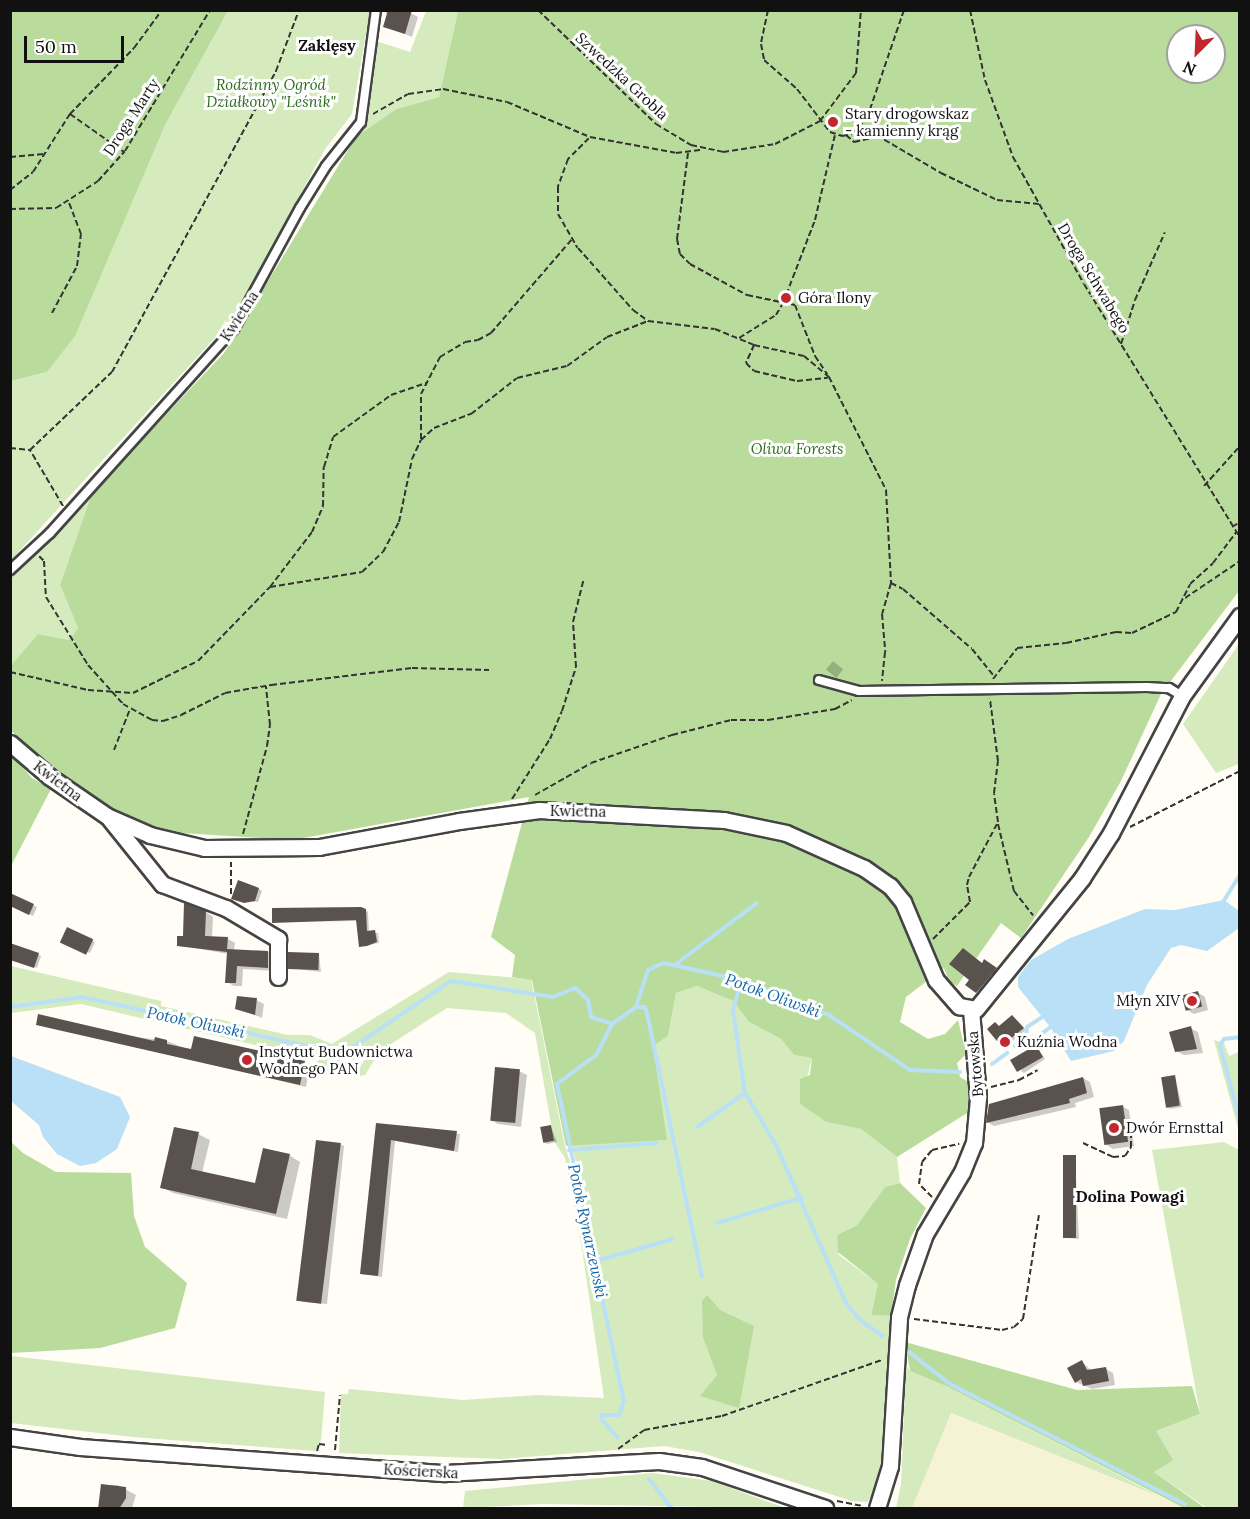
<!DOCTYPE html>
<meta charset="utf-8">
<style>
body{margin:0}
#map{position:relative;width:1250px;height:1519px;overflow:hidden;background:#fffdf5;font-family:Lora,serif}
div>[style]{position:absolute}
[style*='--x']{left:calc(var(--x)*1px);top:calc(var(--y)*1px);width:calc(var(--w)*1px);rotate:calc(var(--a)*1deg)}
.farmland>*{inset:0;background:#f6f3d4}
.green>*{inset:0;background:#d5ebbd}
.forest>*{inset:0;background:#b9dc9c}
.water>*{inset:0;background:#b9e0f7}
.shadow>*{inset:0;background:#0003;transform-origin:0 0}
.stream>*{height:4px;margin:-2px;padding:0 2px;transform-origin:2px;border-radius:2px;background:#b9e0f7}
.building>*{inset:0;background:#5a524d;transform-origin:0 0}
.path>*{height:2px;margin-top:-1px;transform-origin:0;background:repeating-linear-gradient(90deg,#333 0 6px,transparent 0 9px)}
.roads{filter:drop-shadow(2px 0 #444) drop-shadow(-2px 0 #444) drop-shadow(0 2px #444) drop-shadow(0 -2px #444)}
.lane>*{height:8px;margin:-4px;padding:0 4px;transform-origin:4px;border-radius:4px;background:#fff}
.street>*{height:15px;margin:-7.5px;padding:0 7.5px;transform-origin:7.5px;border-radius:7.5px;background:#fff}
.dots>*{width:16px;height:16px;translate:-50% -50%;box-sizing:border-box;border:3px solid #fff;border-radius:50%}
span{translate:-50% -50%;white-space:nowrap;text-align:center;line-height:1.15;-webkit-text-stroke:6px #fff;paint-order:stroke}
.street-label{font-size:15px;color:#111}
.park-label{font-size:15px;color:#2f6b1f;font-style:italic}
.poi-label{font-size:15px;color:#111}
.left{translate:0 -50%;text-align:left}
.right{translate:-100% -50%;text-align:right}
.neighbourhood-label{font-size:16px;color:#111;font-weight:700}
.water-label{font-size:16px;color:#1768a6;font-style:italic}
.frame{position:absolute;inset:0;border:12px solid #111;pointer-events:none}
.north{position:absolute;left:1166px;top:24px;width:60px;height:60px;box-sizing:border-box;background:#fff;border:2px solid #a0a0a0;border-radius:50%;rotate:204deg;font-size:16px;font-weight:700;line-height:24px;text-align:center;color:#111}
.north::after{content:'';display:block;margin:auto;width:21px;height:27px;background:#c4262e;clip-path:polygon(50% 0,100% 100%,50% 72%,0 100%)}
.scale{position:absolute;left:24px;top:36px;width:100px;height:27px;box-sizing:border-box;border:3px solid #111;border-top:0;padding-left:8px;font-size:18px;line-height:21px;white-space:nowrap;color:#111;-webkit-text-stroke:4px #fff;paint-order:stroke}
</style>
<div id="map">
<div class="farmland">
<div style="clip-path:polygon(950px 1413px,1161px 1497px,1184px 1508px,912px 1508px)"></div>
</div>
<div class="green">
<div style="clip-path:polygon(228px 11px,370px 11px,352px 114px,325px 149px,234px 317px,11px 560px,11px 381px,47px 372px,165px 125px)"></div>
<div style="clip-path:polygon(426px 11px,458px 11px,439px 97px,396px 109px,356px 137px,376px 41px,410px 52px)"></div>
<div style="clip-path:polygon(92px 493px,60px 585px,78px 628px,69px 640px,38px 634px,11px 667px,11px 575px,60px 530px)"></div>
<div style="clip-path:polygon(1239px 644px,1239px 764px,1216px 773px,1183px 724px)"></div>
<div style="clip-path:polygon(evenodd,11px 966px,161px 1001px,161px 1006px,288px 1035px,310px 1035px,332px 1044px,449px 972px,531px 979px,565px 1146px,592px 1233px,572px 1144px,666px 1140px,653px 1046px,668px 1036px,676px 993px,697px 986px,733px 1001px,749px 1022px,781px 1039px,794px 1055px,812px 1058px,800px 1104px,826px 1122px,861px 1129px,897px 1157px,900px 1183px,885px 1187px,857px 1225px,837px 1235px,839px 1255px,878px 1284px,871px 1315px,891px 1316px,881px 1478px,875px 1492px,867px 1502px,852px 1501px,699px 1452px,664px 1446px,501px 1459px,339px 1453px,341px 1394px,348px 1394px,349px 1389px,463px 1400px,537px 1395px,604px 1398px,582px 1249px,565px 1158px,554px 1141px,535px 1033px,506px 1013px,447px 1008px,380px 1051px,365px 1075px,356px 1077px,309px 1068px,319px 1060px,81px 1004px,11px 1013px,11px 966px,717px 1376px,739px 1407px,701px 1395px,717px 1376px)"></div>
<div style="clip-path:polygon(1214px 1040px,1224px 1043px,1229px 1056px,1239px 1052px,1239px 1132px)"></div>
<div style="clip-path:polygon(1224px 1142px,1239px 1150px,1239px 1508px,1207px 1508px,1154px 1472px,1156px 1431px,1200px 1414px,1152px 1150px)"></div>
<div style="clip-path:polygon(11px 1356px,325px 1392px,321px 1441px,315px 1451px,133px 1437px,11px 1423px)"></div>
<div style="clip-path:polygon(906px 1365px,910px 1371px,948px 1387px,1161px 1497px,951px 1413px,912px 1508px,896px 1508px,901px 1484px)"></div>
<div style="clip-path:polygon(652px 1473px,712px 1481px,785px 1508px,543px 1504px,463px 1508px,465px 1491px)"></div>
</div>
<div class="forest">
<div style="clip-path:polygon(10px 11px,228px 11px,165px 125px,75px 336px,47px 372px,11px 381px)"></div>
<div style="clip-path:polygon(evenodd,458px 11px,1239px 11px,1239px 591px,1161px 694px,1121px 781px,1089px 837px,1021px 938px,1001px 923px,957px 986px,949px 981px,944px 968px,906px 997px,900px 1022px,928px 1039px,945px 1034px,958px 1020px,966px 1054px,957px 1063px,960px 1077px,970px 1083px,972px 1110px,897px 1157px,861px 1129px,826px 1122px,800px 1104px,800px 1079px,810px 1075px,812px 1058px,794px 1055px,781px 1039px,749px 1022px,733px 1001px,697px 986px,676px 993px,668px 1036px,653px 1046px,667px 1140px,566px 1146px,532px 980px,512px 977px,515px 955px,491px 937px,529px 797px,292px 840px,166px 832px,134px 822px,81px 791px,11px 731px,10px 667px,38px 634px,69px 640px,78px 628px,60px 585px,92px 493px,224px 353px,356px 137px,396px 109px,439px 97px,458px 11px,1178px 36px,1214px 36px,1214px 72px,1178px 72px,1178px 36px)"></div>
<div style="clip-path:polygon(11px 754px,32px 778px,51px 789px,11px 866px)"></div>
<div style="clip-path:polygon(10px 1141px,23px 1153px,56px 1172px,131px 1173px,134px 1216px,145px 1247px,187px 1283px,175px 1328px,100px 1348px,11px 1353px)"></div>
<div style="clip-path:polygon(900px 1183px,926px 1208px,910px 1239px,896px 1280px,891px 1316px,871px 1315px,878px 1284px,838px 1252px,837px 1235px,857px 1225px,885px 1187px)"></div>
<div style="clip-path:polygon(707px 1295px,720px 1310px,754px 1326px,739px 1408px,700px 1396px,717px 1375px,703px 1337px,702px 1301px)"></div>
<div style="clip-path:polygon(905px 1342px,1077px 1390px,1192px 1386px,1200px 1414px,1156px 1431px,1173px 1460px,1154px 1472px,1205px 1508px,1184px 1508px,948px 1387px,910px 1371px)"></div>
</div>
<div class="water">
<div style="clip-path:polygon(1224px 900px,1239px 911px,1239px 928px,1207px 951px,1181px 945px,1171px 948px,1147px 985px,1124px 1041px,1114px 1051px,1071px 1061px,1051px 1028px,1018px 987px,1018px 977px,1031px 960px,1068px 939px,1145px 909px,1175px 910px)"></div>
<div style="clip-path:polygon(11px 1056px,120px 1097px,130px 1117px,117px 1149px,96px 1163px,80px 1166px,57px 1154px,43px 1137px,39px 1125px,11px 1101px)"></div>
</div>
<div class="shadow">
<div style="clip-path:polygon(383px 10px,405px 10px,418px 17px,412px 37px,385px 26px,388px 15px)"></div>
<div style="left:833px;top:661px;width:13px;height:11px;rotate:39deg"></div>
<div style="clip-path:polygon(259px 889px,262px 891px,258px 902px,235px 900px)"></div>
<div style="clip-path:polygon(10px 895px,37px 907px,33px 916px,10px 905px)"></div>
<div style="clip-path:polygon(361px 908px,368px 912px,369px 932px,378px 933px,379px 943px,361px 946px,358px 921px,274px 922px)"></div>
<div style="clip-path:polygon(206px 912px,213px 917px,212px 938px,228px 939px,235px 943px,234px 950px,268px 952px,275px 956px,275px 971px,243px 969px,242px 986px,234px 986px,227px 982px,228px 954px,178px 945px)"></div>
<div style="clip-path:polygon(68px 929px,95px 942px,90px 953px,65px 943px)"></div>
<div style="clip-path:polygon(38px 954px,41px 956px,37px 968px,12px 960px)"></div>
<div style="clip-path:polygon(319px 954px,321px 972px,289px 968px)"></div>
<div style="clip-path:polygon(983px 964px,1001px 972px,983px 995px,967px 985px)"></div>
<div style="clip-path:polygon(1197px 992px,1205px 997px,1208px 1010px,1194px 1014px,1187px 1010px)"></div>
<div style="clip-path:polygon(256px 1000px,264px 1004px,262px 1018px,237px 1008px)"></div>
<div style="clip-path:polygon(1012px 1017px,1026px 1030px,1005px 1047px,1000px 1027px)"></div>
<div style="clip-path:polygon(37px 1024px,167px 1041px,192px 1051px,195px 1038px,310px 1065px,306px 1087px)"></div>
<div style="clip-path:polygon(1190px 1028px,1198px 1032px,1203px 1053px,1184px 1055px,1176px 1051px)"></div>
<div style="clip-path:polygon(1036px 1046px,1045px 1059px,1024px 1073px,1021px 1071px)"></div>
<div style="clip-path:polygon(519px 1071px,527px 1075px,521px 1127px,498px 1124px,491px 1120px)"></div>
<div style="clip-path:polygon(1175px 1076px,1182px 1107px,1170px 1109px,1167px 1107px)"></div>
<div style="clip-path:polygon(1083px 1078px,1090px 1082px,1094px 1097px,1075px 1103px,1076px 1107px,994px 1126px,987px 1122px)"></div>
<div style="clip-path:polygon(1122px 1106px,1129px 1110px,1134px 1146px,1113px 1149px,1105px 1144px)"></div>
<div style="clip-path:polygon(378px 1125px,460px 1134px,458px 1152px,395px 1141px,382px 1277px,362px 1274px)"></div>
<div style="clip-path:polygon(551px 1127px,557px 1142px,547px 1144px,544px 1142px)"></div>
<div style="clip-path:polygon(198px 1134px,210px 1140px,202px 1173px,256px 1185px,289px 1155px,300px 1162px,287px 1219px,173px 1193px,162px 1187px)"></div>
<div style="clip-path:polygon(340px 1144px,344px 1146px,327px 1304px,303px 1302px,300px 1300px)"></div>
<div style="clip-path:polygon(1075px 1156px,1079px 1239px,1068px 1238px,1065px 1237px)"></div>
<div style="clip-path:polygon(1082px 1362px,1092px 1371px,1106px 1369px,1113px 1373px,1115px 1385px,1092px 1389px,1076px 1382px)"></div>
<div style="clip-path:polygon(102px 1485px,118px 1485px,136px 1495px,132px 1508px,102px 1508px)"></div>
</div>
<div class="stream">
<div style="--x:1223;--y:902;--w:32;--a:-58"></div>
<div style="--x:676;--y:964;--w:101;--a:-37"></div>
<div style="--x:741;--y:981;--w:30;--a:105"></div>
<div style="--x:733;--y:1010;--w:84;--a:81.8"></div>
<div style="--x:745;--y:1093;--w:61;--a:59.2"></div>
<div style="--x:776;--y:1145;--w:173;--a:66.1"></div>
<div style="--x:846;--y:1303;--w:22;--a:51"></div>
<div style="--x:860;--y:1320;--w:28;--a:35"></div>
<div style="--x:10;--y:1007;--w:73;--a:-7.9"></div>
<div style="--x:82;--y:997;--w:267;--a:12.3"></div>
<div style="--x:343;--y:1054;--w:130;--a:-34.1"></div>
<div style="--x:451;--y:981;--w:103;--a:8.9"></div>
<div style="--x:553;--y:997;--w:24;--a:-22"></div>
<div style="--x:575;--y:988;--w:18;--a:43"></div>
<div style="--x:588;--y:1000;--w:17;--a:80"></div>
<div style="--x:591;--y:1017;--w:22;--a:18"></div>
<div style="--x:612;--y:1024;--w:29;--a:-35"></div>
<div style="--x:636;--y:1007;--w:39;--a:-72"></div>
<div style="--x:648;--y:970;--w:17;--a:-24"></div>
<div style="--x:664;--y:963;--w:74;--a:12.5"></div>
<div style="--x:736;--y:979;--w:100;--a:21.2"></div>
<div style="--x:829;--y:1015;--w:98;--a:34.2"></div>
<div style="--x:910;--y:1070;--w:50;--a:2.3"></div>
<div style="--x:636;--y:1007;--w:9;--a:0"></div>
<div style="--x:645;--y:1007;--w:11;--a:75"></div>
<div style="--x:648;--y:1018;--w:264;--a:78.2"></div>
<div style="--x:612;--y:1024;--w:35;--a:117"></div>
<div style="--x:596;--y:1055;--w:49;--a:143.4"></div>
<div style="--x:557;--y:1084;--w:324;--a:78.1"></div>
<div style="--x:624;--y:1401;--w:15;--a:110"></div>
<div style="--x:619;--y:1415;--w:17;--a:180"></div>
<div style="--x:602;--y:1415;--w:5;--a:90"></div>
<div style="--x:602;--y:1420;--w:24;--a:48"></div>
<div style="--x:1026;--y:1037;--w:10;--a:-84"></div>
<div style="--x:1027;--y:1027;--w:24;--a:-33"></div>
<div style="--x:1240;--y:1037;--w:16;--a:173"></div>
<div style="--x:1224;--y:1039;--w:7;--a:124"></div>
<div style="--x:1220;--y:1045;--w:79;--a:75.3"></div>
<div style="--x:1015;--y:1046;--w:14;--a:-39"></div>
<div style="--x:1026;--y:1037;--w:10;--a:6"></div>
<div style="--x:1036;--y:1038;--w:21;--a:-37"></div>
<div style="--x:992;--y:1064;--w:19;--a:-36"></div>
<div style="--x:697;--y:1127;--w:59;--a:-35.3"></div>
<div style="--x:569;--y:1150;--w:88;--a:-4.5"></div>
<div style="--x:717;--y:1223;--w:88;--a:-16.6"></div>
<div style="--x:592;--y:1262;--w:84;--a:-15.9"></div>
<div style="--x:909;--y:1352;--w:52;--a:38"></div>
<div style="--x:950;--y:1384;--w:264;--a:27.1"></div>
<div style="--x:649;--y:1479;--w:37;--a:52"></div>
</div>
<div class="building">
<div style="clip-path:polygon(388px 10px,412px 10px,405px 34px,383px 27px)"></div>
<div style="clip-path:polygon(238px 880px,259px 888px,255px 901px,244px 903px,231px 899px)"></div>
<div style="clip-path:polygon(10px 893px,34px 904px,29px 915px,10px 906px)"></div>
<div style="clip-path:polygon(184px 903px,206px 911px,205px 936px,228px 937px,227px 949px,268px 951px,268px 968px,237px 966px,236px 983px,225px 983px,227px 952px,177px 946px,177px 936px,183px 936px)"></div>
<div style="clip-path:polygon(361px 907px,366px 909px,367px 931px,375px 930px,377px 942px,367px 946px,359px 947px,356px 920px,272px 923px,272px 908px)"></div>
<div style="left:67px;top:927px;width:29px;height:17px;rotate:25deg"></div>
<div style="clip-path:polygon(10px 943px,39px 953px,34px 968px,10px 960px)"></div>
<div style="clip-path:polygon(963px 948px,982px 963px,984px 959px,997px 968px,976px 993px,965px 985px,969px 980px,949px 964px)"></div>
<div style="left:288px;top:952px;width:31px;height:17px;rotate:2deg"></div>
<div style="left:1198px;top:991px;width:16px;height:17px;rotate:75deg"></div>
<div style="clip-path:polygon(237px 996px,257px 998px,255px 1015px,235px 1009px)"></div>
<div style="clip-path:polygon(38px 1014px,154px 1041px,155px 1037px,167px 1040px,167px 1044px,191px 1049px,194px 1036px,305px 1061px,300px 1085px,36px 1025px)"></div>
<div style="clip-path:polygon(1012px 1015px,1024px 1028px,1001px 1046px,987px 1029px,995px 1022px,999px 1026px)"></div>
<div style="clip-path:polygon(1191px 1026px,1197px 1049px,1175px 1052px,1169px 1032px)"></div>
<div style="left:1036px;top:1045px;width:14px;height:30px;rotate:60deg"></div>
<div style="left:495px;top:1067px;width:25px;height:54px;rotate:5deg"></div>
<div style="left:1175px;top:1075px;width:31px;height:14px;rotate:81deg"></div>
<div style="clip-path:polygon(1083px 1077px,1087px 1093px,1069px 1099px,1070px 1103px,986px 1123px,989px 1104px)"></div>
<div style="left:1123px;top:1105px;width:37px;height:24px;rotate:82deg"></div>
<div style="clip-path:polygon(376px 1123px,457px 1131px,454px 1151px,391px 1140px,378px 1276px,360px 1274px)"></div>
<div style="left:551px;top:1125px;width:16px;height:11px;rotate:79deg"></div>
<div style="clip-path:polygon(174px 1127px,199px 1132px,191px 1169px,255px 1183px,263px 1148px,290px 1154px,276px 1214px,160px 1188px)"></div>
<div style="left:316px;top:1140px;width:25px;height:162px;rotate:7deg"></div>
<div style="left:1063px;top:1155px;width:13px;height:83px"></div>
<div style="clip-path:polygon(1082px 1360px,1087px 1370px,1106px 1367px,1109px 1381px,1083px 1386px,1081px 1379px,1075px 1383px,1067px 1368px)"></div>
<div style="clip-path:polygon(101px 1484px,126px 1487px,126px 1498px,119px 1509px,98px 1509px)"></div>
</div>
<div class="path">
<div style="--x:538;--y:10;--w:164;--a:44"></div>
<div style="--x:656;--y:124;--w:41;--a:31"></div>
<div style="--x:691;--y:145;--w:33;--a:12"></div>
<div style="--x:723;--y:152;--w:53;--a:-8.7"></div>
<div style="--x:775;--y:144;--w:51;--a:-27.1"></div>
<div style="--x:820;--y:121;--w:60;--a:-53.1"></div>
<div style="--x:856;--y:73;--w:63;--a:-85.5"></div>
<div style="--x:768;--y:10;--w:35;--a:102"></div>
<div style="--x:761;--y:44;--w:16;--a:79"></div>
<div style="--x:764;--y:60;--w:44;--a:41.3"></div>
<div style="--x:797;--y:89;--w:54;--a:52.5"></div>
<div style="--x:830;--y:132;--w:13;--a:18"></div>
<div style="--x:842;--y:136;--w:10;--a:-11"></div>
<div style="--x:852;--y:134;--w:22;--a:-47"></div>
<div style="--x:867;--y:118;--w:114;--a:-71.1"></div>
<div style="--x:970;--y:10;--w:72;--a:77.9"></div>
<div style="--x:985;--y:80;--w:82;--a:70"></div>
<div style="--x:1013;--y:157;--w:145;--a:60.8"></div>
<div style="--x:1084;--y:284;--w:298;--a:58.4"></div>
<div style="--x:70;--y:114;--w:66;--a:35.1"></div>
<div style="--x:373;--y:114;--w:40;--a:-29.7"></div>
<div style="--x:408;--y:94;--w:35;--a:-8"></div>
<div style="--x:443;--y:89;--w:65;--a:11.5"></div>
<div style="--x:507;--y:102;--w:90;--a:22.9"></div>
<div style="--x:590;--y:137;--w:87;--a:10.5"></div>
<div style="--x:676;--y:153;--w:26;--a:-7"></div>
<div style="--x:861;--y:126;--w:93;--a:30.4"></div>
<div style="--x:941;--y:173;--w:62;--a:25.7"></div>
<div style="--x:997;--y:200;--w:42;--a:5.4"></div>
<div style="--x:846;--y:135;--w:11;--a:41"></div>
<div style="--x:854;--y:142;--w:27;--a:-13"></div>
<div style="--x:589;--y:138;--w:30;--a:135"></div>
<div style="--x:568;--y:159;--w:30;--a:110"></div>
<div style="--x:558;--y:187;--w:27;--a:90"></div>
<div style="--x:558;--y:214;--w:39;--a:60"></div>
<div style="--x:578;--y:248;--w:83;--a:48.4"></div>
<div style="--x:633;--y:310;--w:19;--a:36"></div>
<div style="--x:688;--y:153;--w:87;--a:97.3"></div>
<div style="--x:677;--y:239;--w:15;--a:79"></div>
<div style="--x:680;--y:254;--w:14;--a:45"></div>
<div style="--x:690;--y:264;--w:65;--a:28.5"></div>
<div style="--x:747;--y:295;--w:49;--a:11.8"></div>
<div style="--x:795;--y:305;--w:55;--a:68.6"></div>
<div style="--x:815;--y:356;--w:22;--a:56"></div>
<div style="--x:10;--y:157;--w:34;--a:-5"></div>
<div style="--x:10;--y:190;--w:29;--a:-38"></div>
<div style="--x:33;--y:172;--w:69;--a:-57.5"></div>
<div style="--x:70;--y:114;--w:92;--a:-45.9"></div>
<div style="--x:134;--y:48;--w:47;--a:-53.6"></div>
<div style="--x:10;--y:209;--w:46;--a:-1.2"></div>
<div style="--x:56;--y:208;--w:50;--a:-32.7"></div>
<div style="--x:98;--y:181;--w:40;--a:-48"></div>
<div style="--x:125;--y:151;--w:165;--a:-58.9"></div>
<div style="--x:52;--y:313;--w:53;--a:-62"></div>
<div style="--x:77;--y:266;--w:32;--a:-83"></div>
<div style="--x:81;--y:234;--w:33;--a:-111"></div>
<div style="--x:739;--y:338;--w:44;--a:-31.9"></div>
<div style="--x:776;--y:315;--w:14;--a:-60"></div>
<div style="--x:783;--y:303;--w:89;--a:-68.9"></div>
<div style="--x:815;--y:220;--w:87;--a:-76.8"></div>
<div style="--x:1121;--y:344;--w:46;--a:-72.3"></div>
<div style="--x:1135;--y:300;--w:74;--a:-66.2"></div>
<div style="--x:754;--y:345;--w:20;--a:114"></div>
<div style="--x:746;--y:363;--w:11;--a:45"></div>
<div style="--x:754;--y:371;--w:44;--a:13.1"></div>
<div style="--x:797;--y:381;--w:31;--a:-6"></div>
<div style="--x:421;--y:439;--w:45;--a:-90"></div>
<div style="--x:421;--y:394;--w:42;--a:-62.8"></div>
<div style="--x:440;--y:357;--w:29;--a:-31"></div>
<div style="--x:465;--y:342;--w:13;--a:-9"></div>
<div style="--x:478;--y:340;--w:15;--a:-28"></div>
<div style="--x:491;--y:333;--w:124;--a:-49.2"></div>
<div style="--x:10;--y:448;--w:20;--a:6"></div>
<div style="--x:1204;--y:486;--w:54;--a:-48"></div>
<div style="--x:63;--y:506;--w:65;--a:-120.5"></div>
<div style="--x:30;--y:450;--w:113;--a:-43.6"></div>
<div style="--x:112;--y:372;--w:343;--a:-61.4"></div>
<div style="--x:276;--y:71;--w:65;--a:-69.3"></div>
<div style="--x:1232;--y:527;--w:9;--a:-32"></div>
<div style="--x:39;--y:556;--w:7;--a:45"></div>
<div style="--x:44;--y:561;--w:36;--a:87"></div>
<div style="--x:46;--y:597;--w:80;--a:58.3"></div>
<div style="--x:88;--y:665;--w:52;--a:48.1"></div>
<div style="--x:123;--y:704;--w:33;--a:29"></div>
<div style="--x:152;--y:720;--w:11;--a:5"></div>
<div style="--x:163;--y:721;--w:19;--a:-18"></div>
<div style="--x:181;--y:715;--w:49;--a:-26.6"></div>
<div style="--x:225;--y:693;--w:47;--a:-9.9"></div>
<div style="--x:271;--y:685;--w:142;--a:-6.9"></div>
<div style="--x:412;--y:668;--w:77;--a:1.5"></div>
<div style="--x:891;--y:583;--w:13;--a:27"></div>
<div style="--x:903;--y:589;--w:91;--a:41"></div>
<div style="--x:972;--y:649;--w:35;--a:51"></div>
<div style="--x:270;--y:587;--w:93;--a:-9.3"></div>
<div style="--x:362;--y:572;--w:29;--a:-44"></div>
<div style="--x:383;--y:552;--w:34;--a:-62"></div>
<div style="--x:399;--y:522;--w:64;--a:-78.3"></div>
<div style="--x:412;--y:459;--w:21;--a:-65"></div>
<div style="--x:421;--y:440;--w:18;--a:-43"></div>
<div style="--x:434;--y:428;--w:40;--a:-21"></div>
<div style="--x:471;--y:414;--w:58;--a:-38"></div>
<div style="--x:517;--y:378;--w:51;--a:-13.5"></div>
<div style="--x:567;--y:366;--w:49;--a:-35.9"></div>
<div style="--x:607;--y:337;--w:44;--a:-21.3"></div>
<div style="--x:648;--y:321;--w:67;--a:6.8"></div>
<div style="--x:715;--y:329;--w:42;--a:22.3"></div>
<div style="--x:754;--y:345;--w:51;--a:12.4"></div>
<div style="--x:804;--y:356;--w:33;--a:40"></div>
<div style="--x:829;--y:377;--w:127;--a:63.2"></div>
<div style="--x:886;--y:490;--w:93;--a:86.9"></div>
<div style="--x:891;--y:583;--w:32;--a:106"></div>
<div style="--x:882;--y:614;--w:38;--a:85"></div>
<div style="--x:885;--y:652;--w:29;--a:96"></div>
<div style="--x:1185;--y:598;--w:66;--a:-33.9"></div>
<div style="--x:10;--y:672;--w:80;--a:13"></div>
<div style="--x:88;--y:690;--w:45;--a:3.8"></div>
<div style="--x:133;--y:693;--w:72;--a:-26.2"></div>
<div style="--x:198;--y:661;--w:103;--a:-45.8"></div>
<div style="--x:270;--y:587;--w:69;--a:-52.6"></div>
<div style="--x:312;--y:532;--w:28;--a:-67"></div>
<div style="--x:323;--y:506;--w:39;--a:-89"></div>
<div style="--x:324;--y:467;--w:31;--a:-73"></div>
<div style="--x:333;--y:437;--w:72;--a:-35.9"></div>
<div style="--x:391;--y:395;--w:37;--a:-19"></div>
<div style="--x:993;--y:679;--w:39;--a:-52"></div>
<div style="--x:1017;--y:648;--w:49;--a:-5.8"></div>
<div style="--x:1066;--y:643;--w:51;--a:-12.4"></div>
<div style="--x:1116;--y:632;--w:16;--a:4"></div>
<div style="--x:1132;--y:633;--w:49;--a:-25.5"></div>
<div style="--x:1176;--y:612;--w:31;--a:-63"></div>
<div style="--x:1190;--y:584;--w:31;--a:-42"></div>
<div style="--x:1213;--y:563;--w:39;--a:-53"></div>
<div style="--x:114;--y:750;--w:44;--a:-68.7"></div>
<div style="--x:535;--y:795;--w:64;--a:-29.7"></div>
<div style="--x:591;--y:763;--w:86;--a:-19.1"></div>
<div style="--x:672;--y:735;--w:61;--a:-14.3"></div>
<div style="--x:731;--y:720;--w:37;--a:0"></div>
<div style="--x:768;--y:720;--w:68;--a:-9.3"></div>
<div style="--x:835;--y:709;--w:19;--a:-28"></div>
<div style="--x:512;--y:799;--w:71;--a:-57.7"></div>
<div style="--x:550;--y:739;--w:30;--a:-67"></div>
<div style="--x:562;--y:711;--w:46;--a:-72.3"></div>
<div style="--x:576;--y:667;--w:45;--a:-93.8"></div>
<div style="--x:573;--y:622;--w:45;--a:-76"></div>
<div style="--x:998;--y:824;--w:69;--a:76.6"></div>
<div style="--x:1014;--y:891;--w:31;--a:52"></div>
<div style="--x:1130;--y:827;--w:123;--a:-27"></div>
<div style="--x:243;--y:834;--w:91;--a:-74.7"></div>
<div style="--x:267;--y:746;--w:21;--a:-82"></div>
<div style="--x:270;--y:725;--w:39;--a:-96"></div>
<div style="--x:231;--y:894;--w:32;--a:-90"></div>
<div style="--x:933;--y:939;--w:52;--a:-45"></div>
<div style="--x:970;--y:902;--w:17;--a:-100"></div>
<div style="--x:967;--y:885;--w:8;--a:-76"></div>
<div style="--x:969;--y:877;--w:62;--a:-62.2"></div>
<div style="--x:998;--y:822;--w:29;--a:-98"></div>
<div style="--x:994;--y:793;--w:32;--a:-83"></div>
<div style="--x:998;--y:761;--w:63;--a:-97.4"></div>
<div style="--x:991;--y:1087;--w:29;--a:-14"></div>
<div style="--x:1019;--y:1080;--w:21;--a:-28"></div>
<div style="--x:1083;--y:1143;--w:33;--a:25"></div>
<div style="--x:1113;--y:1157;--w:12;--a:-5"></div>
<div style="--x:1125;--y:1156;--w:11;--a:-56"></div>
<div style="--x:1131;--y:1147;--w:20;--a:-90"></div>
<div style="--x:932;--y:1197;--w:18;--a:-135"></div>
<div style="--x:919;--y:1184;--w:22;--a:-82"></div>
<div style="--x:922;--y:1162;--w:16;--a:-50"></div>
<div style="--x:932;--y:1150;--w:28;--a:-13"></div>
<div style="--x:914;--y:1319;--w:89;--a:7.1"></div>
<div style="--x:1002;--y:1330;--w:12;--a:-14"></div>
<div style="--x:1014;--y:1327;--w:12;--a:-42"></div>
<div style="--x:1023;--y:1319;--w:105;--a:-81.3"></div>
<div style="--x:618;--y:1449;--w:32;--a:-36"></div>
<div style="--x:644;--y:1430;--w:79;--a:-10.2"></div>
<div style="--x:722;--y:1416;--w:170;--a:-19.3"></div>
<div style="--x:335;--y:1450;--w:55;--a:-84.8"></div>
<div style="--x:317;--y:1451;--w:7;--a:-74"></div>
<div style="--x:319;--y:1444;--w:8;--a:7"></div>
<div style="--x:837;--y:1501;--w:26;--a:11"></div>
</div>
<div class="roads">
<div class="lane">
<div style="--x:10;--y:570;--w:54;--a:-42.8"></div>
<div style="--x:50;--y:533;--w:275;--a:-48"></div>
<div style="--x:234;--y:329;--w:138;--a:-61.4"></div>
<div style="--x:300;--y:208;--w:49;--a:-58.2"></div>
<div style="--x:326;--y:166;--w:56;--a:-51.5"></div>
<div style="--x:361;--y:122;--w:113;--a:-82.4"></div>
<div style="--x:819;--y:680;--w:41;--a:15.4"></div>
<div style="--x:859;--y:691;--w:288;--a:-0.8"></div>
<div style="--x:1147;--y:687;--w:22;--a:3"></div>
<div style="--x:1169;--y:688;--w:15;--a:32"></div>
</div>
<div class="street">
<div style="--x:10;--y:743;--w:52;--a:40.4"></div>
<div style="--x:50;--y:777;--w:69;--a:34.4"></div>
<div style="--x:107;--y:816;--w:47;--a:23.8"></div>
<div style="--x:150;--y:835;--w:56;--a:13.5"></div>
<div style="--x:204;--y:848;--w:115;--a:-0.5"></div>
<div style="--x:319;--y:847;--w:142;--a:-10.5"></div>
<div style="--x:459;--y:821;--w:81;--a:-7.8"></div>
<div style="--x:539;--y:810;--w:185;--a:3.1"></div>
<div style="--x:724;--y:820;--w:63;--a:11.8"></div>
<div style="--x:786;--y:833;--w:85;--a:24.2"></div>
<div style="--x:864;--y:868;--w:32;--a:35"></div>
<div style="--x:890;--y:886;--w:21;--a:51"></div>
<div style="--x:903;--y:902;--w:85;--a:67.1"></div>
<div style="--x:936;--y:980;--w:35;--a:49"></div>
<div style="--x:959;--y:1006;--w:17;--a:10"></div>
<div style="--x:976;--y:1009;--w:169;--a:-51"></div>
<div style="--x:1082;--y:878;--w:54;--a:-57.2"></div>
<div style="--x:1111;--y:833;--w:154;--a:-62.6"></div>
<div style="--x:1182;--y:696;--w:99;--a:-54.1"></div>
<div style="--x:109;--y:818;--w:85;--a:51.2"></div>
<div style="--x:162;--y:884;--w:68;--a:20.6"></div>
<div style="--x:226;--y:908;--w:61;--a:30.8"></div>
<div style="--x:278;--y:939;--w:38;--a:90"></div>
<div style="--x:10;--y:1437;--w:71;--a:8.1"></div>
<div style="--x:80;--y:1447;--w:366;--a:4.1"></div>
<div style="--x:445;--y:1473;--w:214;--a:-3.2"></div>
<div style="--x:659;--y:1461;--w:43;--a:7.9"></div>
<div style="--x:702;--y:1467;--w:130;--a:18.4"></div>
<div style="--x:877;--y:1508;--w:44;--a:-72.8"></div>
<div style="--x:890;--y:1466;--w:149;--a:-86.5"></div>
<div style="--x:899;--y:1317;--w:33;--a:-76"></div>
<div style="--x:907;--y:1285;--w:54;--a:-70.6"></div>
<div style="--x:925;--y:1234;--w:72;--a:-59.2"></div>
<div style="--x:962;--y:1172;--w:31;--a:-68"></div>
<div style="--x:974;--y:1143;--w:45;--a:-84.9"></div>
<div style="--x:978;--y:1098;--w:89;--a:-94.5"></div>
</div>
</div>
<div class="dots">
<div style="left:833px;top:122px;background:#c4262e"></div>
<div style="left:786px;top:298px;background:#c4262e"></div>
<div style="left:1192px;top:1001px;background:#c4262e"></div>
<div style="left:1005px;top:1042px;background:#c4262e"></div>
<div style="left:247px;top:1060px;background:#c4262e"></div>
<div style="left:1114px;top:1128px;background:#c4262e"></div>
</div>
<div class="street-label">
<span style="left:622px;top:76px;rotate:43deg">Szwedzka Grobla</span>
<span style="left:131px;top:117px;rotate:-57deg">Droga Marty</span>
<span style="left:1094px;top:278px;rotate:59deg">Droga Schwabego</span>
<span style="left:239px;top:316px;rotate:-57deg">Kwietna</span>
<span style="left:58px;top:781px;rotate:37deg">Kwietna</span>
<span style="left:578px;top:811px;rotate:1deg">Kwietna</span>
<span style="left:975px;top:1064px;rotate:-95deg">Bytowska</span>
<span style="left:421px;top:1471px;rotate:3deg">Kościerska</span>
</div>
<div class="park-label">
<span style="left:271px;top:93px">Rodzinny Ogród<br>Działkowy "Leśnik"</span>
<span style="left:797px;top:449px">Oliwa Forests</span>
</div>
<div class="poi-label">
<span class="left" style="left:845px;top:122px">Stary drogowskaz<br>- kamienny krąg</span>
<span class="left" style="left:798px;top:298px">Góra Ilony</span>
<span class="right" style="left:1180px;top:1001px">Młyn XIV</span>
<span class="left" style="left:1017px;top:1042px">Kuźnia Wodna</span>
<span class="left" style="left:259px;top:1060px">Instytut Budownictwa<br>Wodnego PAN</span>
<span class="left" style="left:1126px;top:1128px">Dwór Ernsttal</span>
</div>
<div class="neighbourhood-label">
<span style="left:327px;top:45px">Zaklęsy</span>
<span style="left:1130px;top:1196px">Dolina Powagi</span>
</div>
<div class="water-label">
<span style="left:773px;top:995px;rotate:20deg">Potok Oliwski</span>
<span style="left:196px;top:1022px;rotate:12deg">Potok Oliwski</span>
<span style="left:588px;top:1231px;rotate:78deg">Potok Rynarzewski</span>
</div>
<div class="frame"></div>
<div class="north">N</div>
<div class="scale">50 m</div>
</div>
